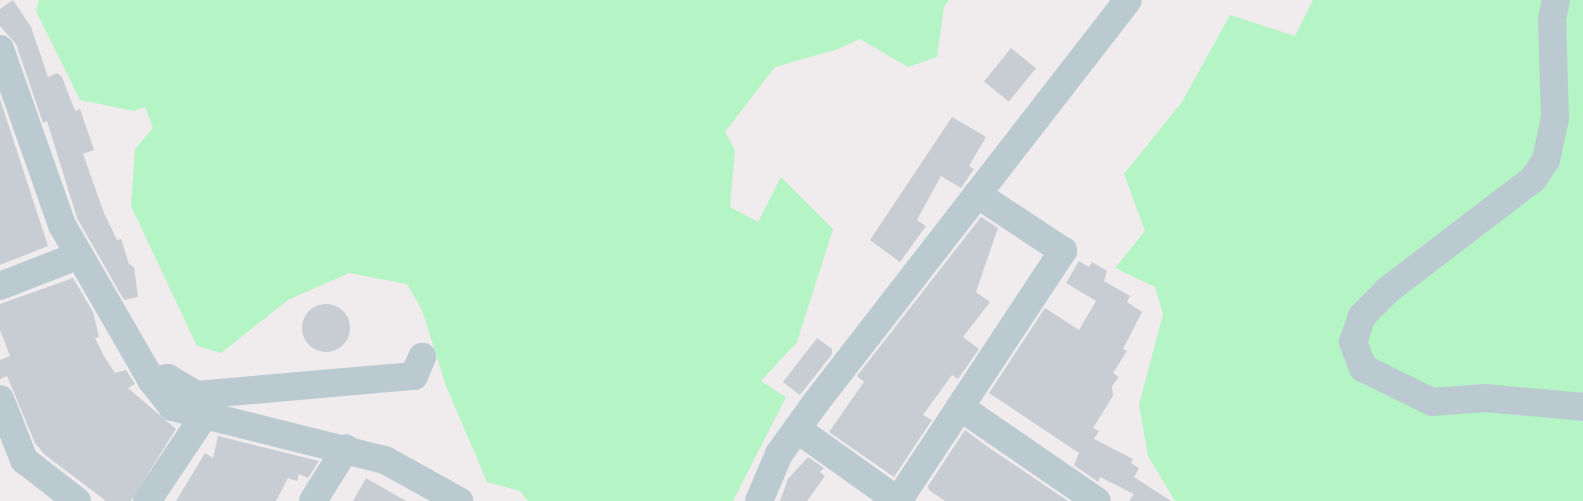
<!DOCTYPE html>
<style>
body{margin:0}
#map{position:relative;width:1583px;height:501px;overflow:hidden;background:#f0eced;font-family:Cabin,sans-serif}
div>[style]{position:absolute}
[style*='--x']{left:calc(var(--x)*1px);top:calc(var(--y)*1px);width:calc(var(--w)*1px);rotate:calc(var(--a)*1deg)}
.green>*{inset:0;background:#b5f4c5}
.building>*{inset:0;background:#c8cdd3;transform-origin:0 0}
.round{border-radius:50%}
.minor>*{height:28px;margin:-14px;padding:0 14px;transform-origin:14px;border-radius:14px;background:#bbcad1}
span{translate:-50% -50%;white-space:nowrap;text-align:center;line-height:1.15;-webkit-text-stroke:4.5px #fff;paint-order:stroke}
</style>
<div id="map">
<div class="green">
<div style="clip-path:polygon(39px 0,949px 0,944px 7px,937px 57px,908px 67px,860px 39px,838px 49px,775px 67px,725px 132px,735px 150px,730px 207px,758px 222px,781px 177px,833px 229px,797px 342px,761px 381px,786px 397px,733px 501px,528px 501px,520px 491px,487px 482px,446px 386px,422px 310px,407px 284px,349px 273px,288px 300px,221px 353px,197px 346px,131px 206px,135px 149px,153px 128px,145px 107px,134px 111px,80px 100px,36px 11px)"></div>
<div style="clip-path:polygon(1313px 0,1583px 0,1583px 501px,1175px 501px,1148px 456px,1139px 405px,1163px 314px,1155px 287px,1115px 268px,1145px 231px,1124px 174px,1182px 102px,1230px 15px,1295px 36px)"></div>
</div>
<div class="building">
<div style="clip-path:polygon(13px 0,31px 27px,48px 77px,57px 73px,62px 77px,75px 111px,80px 109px,94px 150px,83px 154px,104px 213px,117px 240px,121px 239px,129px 264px,134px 267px,138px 297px,124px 300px,77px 218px,47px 121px,43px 123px,16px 44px,0 26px,0 9px)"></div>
<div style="left:1011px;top:48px;width:32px;height:43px;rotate:39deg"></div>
<div style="clip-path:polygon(0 99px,48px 246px,0 265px)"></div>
<div style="clip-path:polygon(952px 117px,986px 137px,969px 166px,974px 169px,961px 188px,941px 176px,917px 220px,926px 226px,900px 262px,870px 240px)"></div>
<div style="clip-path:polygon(981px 217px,998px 228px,976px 292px,990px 302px,963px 337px,979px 349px,958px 379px,952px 375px,923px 415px,932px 420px,894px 477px,829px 432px,864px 382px,857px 376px)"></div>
<div style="clip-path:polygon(1079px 261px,1089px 267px,1092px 262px,1107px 271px,1104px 281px,1130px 296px,1127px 302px,1142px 312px,1123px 349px,1127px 351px,1113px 373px,1119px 377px,1112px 386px,1113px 396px,1093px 428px,1099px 431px,1094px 439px,1133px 459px,1131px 463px,1139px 468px,1134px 477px,1171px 501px,1129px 501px,1134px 494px,1100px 477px,1098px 482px,1074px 465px,1079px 453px,989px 393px,1045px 308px,1079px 330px,1096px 301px,1066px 283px)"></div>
<div style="clip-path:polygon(73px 278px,93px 312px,99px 337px,95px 338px,105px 358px,115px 373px,126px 370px,135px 384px,128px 388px,176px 429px,131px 501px,106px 501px,44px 454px,35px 443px,7px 376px,0 379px,0 360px,10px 356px,0 330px,0 304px)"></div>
<div class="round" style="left:302px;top:304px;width:48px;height:48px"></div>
<div style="clip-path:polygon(817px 338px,832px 349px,832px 354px,800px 395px,783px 382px)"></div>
<div style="clip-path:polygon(965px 430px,985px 445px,1068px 501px,945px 501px,929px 490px,928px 486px)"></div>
<div style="clip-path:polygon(218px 436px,319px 461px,308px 478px,299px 474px,297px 481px,288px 478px,276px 501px,176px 501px,205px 453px,213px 458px)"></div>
<div style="clip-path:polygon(808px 457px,824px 468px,820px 472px,825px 476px,807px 501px,780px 501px,788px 479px)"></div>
<div style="clip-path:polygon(366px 478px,406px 501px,353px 501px)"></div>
</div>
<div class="minor">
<div style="--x:1556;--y:0;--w:19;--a:102"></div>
<div style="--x:1552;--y:19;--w:99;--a:88.3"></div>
<div style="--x:1555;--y:118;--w:43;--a:102.1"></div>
<div style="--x:1546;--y:160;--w:23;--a:124"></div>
<div style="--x:1533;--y:179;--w:183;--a:142.6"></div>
<div style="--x:1388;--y:290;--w:37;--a:135"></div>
<div style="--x:1362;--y:316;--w:28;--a:109"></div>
<div style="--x:1353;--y:342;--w:28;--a:69"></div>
<div style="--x:1363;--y:368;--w:77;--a:26.2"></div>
<div style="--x:1432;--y:402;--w:53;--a:-4.3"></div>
<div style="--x:1485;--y:398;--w:98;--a:5.2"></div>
<div style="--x:0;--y:49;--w:187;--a:70.6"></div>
<div style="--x:62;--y:225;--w:180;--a:60"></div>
<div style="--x:152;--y:381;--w:33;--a:52"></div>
<div style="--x:172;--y:407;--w:219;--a:14"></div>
<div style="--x:385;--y:460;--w:85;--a:29"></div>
<div style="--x:0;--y:286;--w:83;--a:-21.3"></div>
<div style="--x:152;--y:381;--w:16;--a:-11"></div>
<div style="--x:168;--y:378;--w:33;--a:31"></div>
<div style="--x:196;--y:395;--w:219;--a:-5"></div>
<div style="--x:414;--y:376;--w:21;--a:-67"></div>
<div style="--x:0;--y:399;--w:66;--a:68.5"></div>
<div style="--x:24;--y:460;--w:67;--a:37.7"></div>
<div style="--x:960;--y:407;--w:166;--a:34.5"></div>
<div style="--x:797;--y:429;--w:124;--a:35.5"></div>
<div style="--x:147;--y:501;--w:102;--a:-56.2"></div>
<div style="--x:313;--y:501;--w:62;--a:-58.1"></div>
<div style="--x:759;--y:501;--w:51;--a:-66.9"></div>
<div style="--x:779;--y:454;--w:65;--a:-54.4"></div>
<div style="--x:817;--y:401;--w:507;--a:-52.2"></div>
<div style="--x:898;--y:501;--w:300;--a:-56.6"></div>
<div style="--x:1063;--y:251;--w:103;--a:-146.5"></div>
</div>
</div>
